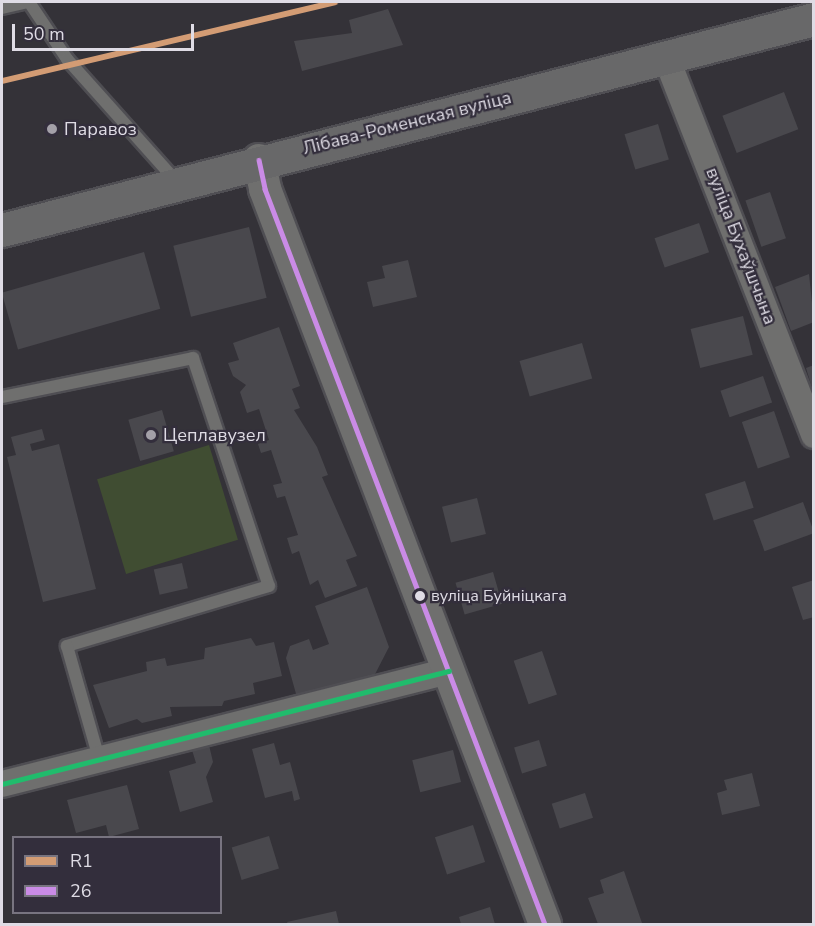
<!DOCTYPE html>
<meta charset="utf-8">
<style>
body{margin:0}
#map{position:relative;width:815px;height:926px;overflow:hidden;background:#343238;font-family:"Nunito Sans",sans-serif}
div>[style]{position:absolute}
[style*='--x']{left:calc(var(--x)*1px);top:calc(var(--y)*1px);width:calc(var(--w)*1px);rotate:calc(var(--a)*1deg)}
.green>*{inset:0;background:#404d32;transform-origin:0 0}
.building>*{inset:0;background:#49484d;transform-origin:0 0}
.roads{filter:drop-shadow(2px 0 #4f4e53) drop-shadow(-2px 0 #4f4e53) drop-shadow(0 2px #4f4e53) drop-shadow(0 -2px #4f4e53)}
.service>*{height:12px;margin:-6px;padding:0 6px;transform-origin:6px;border-radius:6px;background:#6f6f6e}
.minor>*{height:26px;margin:-13px;padding:0 13px;transform-origin:13px;border-radius:13px;background:#6f6f6e}
.tertiary>*{height:32px;margin:-16px;padding:0 16px;transform-origin:16px;border-radius:16px;background:#6f6f6e}
.secondary>*{height:33px;margin:-16.5px;padding:0 16.5px;transform-origin:16.5px;border-radius:16.5px;background:#686869}
.bus-1>*{height:4.5px;margin:-2.25px;padding:0 2.25px;transform-origin:2.25px;border-radius:2.25px;background:#ca8be6}
.bus-2>*{height:4.5px;margin:-2.25px;padding:0 2.25px;transform-origin:2.25px;border-radius:2.25px;background:#20bc6c}
.rail-1>*{height:6px;margin:-3px;padding:0 3px;transform-origin:3px;border-radius:3px;background:#d39c74}
.dots>*{width:16px;height:16px;translate:-50% -50%;box-sizing:border-box;border:3px solid #332e3c;border-radius:50%}
span{translate:-50% -50%;white-space:nowrap;text-align:center;line-height:1.15;-webkit-text-stroke:4.5px #332e3c;paint-order:stroke}
.bus-label{font-size:16px;color:#dfdce5}
.left{translate:0 -50%;text-align:left}
.street-label{font-size:18px;color:#dfdce5}
.poi-label{font-size:18px;color:#dfdce5}
.frame{position:absolute;inset:0;border:3px solid #dfdce5;pointer-events:none}
.legend{position:absolute;left:12px;top:836px;width:210px;height:78px;box-sizing:border-box;background:#332e3c;border:2px solid #787480;margin:0;padding:8px 10px;list-style:none;font-size:18px;color:#dfdce5}
.legend li{display:flex;align-items:center;gap:12px;height:30px}
.legend b{width:30px;border:2px solid #787480}
.scale{position:absolute;left:12px;top:24px;width:182px;height:27px;box-sizing:border-box;border:3px solid #dfdce5;border-top:0;padding-left:8px;font-size:18px;line-height:21px;white-space:nowrap;color:#dfdce5;-webkit-text-stroke:4px #332e3c;paint-order:stroke}
</style>
<div id="map">
<div class="green">
<div style="left:209px;top:445px;width:99px;height:117px;rotate:73deg"></div>
</div>
<div class="building">
<div style="clip-path:polygon(388px 9px,403px 45px,302px 71px,294px 41px,352px 33px,349px 20px)"></div>
<div style="left:784px;top:92px;width:40px;height:66px;rotate:69deg"></div>
<div style="left:658px;top:124px;width:37px;height:35px;rotate:73deg"></div>
<div style="left:770px;top:192px;width:49px;height:26px;rotate:71deg"></div>
<div style="left:699px;top:223px;width:31px;height:47px;rotate:71deg"></div>
<div style="left:249px;top:227px;width:73px;height:78px;rotate:76deg"></div>
<div style="left:144px;top:252px;width:59px;height:148px;rotate:74deg"></div>
<div style="clip-path:polygon(408px 260px,417px 297px,373px 307px,367px 282px,385px 278px,382px 266px)"></div>
<div style="clip-path:polygon(809px 274px,814px 322px,791px 331px,775px 287px)"></div>
<div style="left:743px;top:316px;width:40px;height:54px;rotate:76deg"></div>
<div style="clip-path:polygon(279px 327px,300px 386px,292px 389px,300px 408px,294px 410px,317px 447px,328px 475px,322px 477px,357px 556px,346px 560px,357px 586px,325px 598px,318px 580px,310px 585px,299px 551px,292px 554px,287px 538px,298px 535px,285px 496px,277px 498px,273px 485px,282px 483px,271px 450px,261px 453px,258px 444px,269px 440px,259px 409px,247px 413px,240px 392px,246px 385px,233px 376px,228px 363px,239px 360px,233px 343px)"></div>
<div style="left:582px;top:343px;width:37px;height:65px;rotate:74deg"></div>
<div style="clip-path:polygon(814px 365px,814px 391px,813px 391px,806px 368px)"></div>
<div style="left:763px;top:376px;width:28px;height:45px;rotate:71deg"></div>
<div style="left:162px;top:410px;width:43px;height:35px;rotate:74deg"></div>
<div style="left:774px;top:411px;width:49px;height:34px;rotate:71deg"></div>
<div style="clip-path:polygon(42px 429px,45px 440px,30px 444px,32px 451px,59px 444px,96px 589px,43px 602px,7px 457px,16px 455px,11px 437px)"></div>
<div style="left:745px;top:481px;width:28px;height:42px;rotate:72deg"></div>
<div style="left:477px;top:498px;width:37px;height:36px;rotate:76deg"></div>
<div style="left:803px;top:502px;width:33px;height:53px;rotate:70deg"></div>
<div style="left:182px;top:563px;width:26px;height:29px;rotate:77deg"></div>
<div style="left:493px;top:572px;width:33px;height:39px;rotate:74deg"></div>
<div style="clip-path:polygon(814px 580px,814px 617px,803px 620px,792px 587px)"></div>
<div style="clip-path:polygon(367px 587px,389px 647px,372px 680px,298px 701px,286px 658px,290px 646px,309px 639px,313px 650px,329px 644px,315px 606px)"></div>
<div style="clip-path:polygon(251px 638px,256px 646px,274px 642px,282px 676px,253px 683px,255px 694px,224px 701px,222px 706px,170px 707px,172px 716px,142px 723px,137px 719px,109px 728px,93px 685px,147px 671px,146px 662px,165px 658px,167px 666px,204px 659px,205px 648px)"></div>
<div style="left:542px;top:651px;width:46px;height:30px;rotate:71deg"></div>
<div style="left:539px;top:740px;width:27px;height:26px;rotate:73deg"></div>
<div style="clip-path:polygon(274px 743px,280px 765px,290px 762px,300px 799px,294px 801px,292px 791px,265px 798px,252px 749px)"></div>
<div style="clip-path:polygon(209px 745px,213px 762px,206px 777px,213px 802px,180px 812px,169px 771px,196px 763px,192px 750px)"></div>
<div style="left:453px;top:750px;width:33px;height:42px;rotate:76deg"></div>
<div style="clip-path:polygon(752px 773px,760px 806px,722px 815px,717px 793px,727px 790px,724px 780px)"></div>
<div style="clip-path:polygon(127px 785px,139px 829px,109px 837px,106px 825px,76px 833px,67px 800px)"></div>
<div style="left:585px;top:793px;width:26px;height:35px;rotate:72deg"></div>
<div style="left:473px;top:825px;width:39px;height:40px;rotate:72deg"></div>
<div style="left:269px;top:836px;width:34px;height:39px;rotate:73deg"></div>
<div style="clip-path:polygon(624px 871px,642px 923px,598px 924px,588px 898px,604px 893px,600px 880px)"></div>
<div style="clip-path:polygon(490px 907px,495px 924px,461px 924px,459px 917px)"></div>
<div style="clip-path:polygon(336px 911px,339px 924px,288px 924px,287px 922px)"></div>
</div>
<div class="roads">
<div class="service">
<div style="--x:2;--y:8;--w:28;--a:-13"></div>
<div style="--x:29;--y:2;--w:69;--a:56.3"></div>
<div style="--x:67;--y:59;--w:165;--a:48.2"></div>
<div style="--x:2;--y:397;--w:195;--a:-11.5"></div>
<div style="--x:193;--y:358;--w:240;--a:71.6"></div>
<div style="--x:269;--y:586;--w:211;--a:163.5"></div>
<div style="--x:67;--y:646;--w:116;--a:74.1"></div>
</div>
<div class="minor">
<div style="--x:666;--y:57;--w:406;--a:68.6"></div>
<div style="--x:2;--y:784;--w:461;--a:-14.2"></div>
</div>
<div class="tertiary">
<div style="--x:259;--y:160;--w:30;--a:78"></div>
<div style="--x:265;--y:189;--w:787;--a:69.15"></div>
</div>
<div class="secondary">
<div style="--x:2;--y:230;--w:839;--a:-14.57"></div>
</div>
</div>
<div class="bus-1">
<div style="--x:259;--y:160;--w:30;--a:78"></div>
<div style="--x:265;--y:189;--w:787;--a:69.15"></div>
</div>
<div class="bus-2">
<div style="--x:2;--y:784;--w:461;--a:-14.2"></div>
</div>
<div class="rail-1">
<div style="--x:2;--y:81;--w:342;--a:-13.3"></div>
</div>
<div class="dots">
<div style="left:52px;top:129px;background:#a3a0a8"></div>
<div style="left:151px;top:435px;background:#a3a0a8"></div>
<div style="left:420px;top:596px;background:#dfdce5"></div>
</div>
<div class="bus-label">
<span class="left" style="left:431px;top:596px">вуліца Буйніцкага</span>
</div>
<div class="street-label">
<span style="left:407px;top:123px;rotate:-14deg">Лібава-Роменская вуліца</span>
<span style="left:741px;top:246px;rotate:69deg">вуліца Бухаўшчына</span>
</div>
<div class="poi-label">
<span class="left" style="left:64px;top:129px">Паравоз</span>
<span class="left" style="left:163px;top:435px">Цеплавузел</span>
</div>
<div class="frame"></div>
<ul class="legend">
<li><b style="height:8px;background:#d39c74"></b>R1</li>
<li><b style="height:8px;background:#ca8be6"></b>26</li>
</ul>
<div class="scale">50 m</div>
</div>
